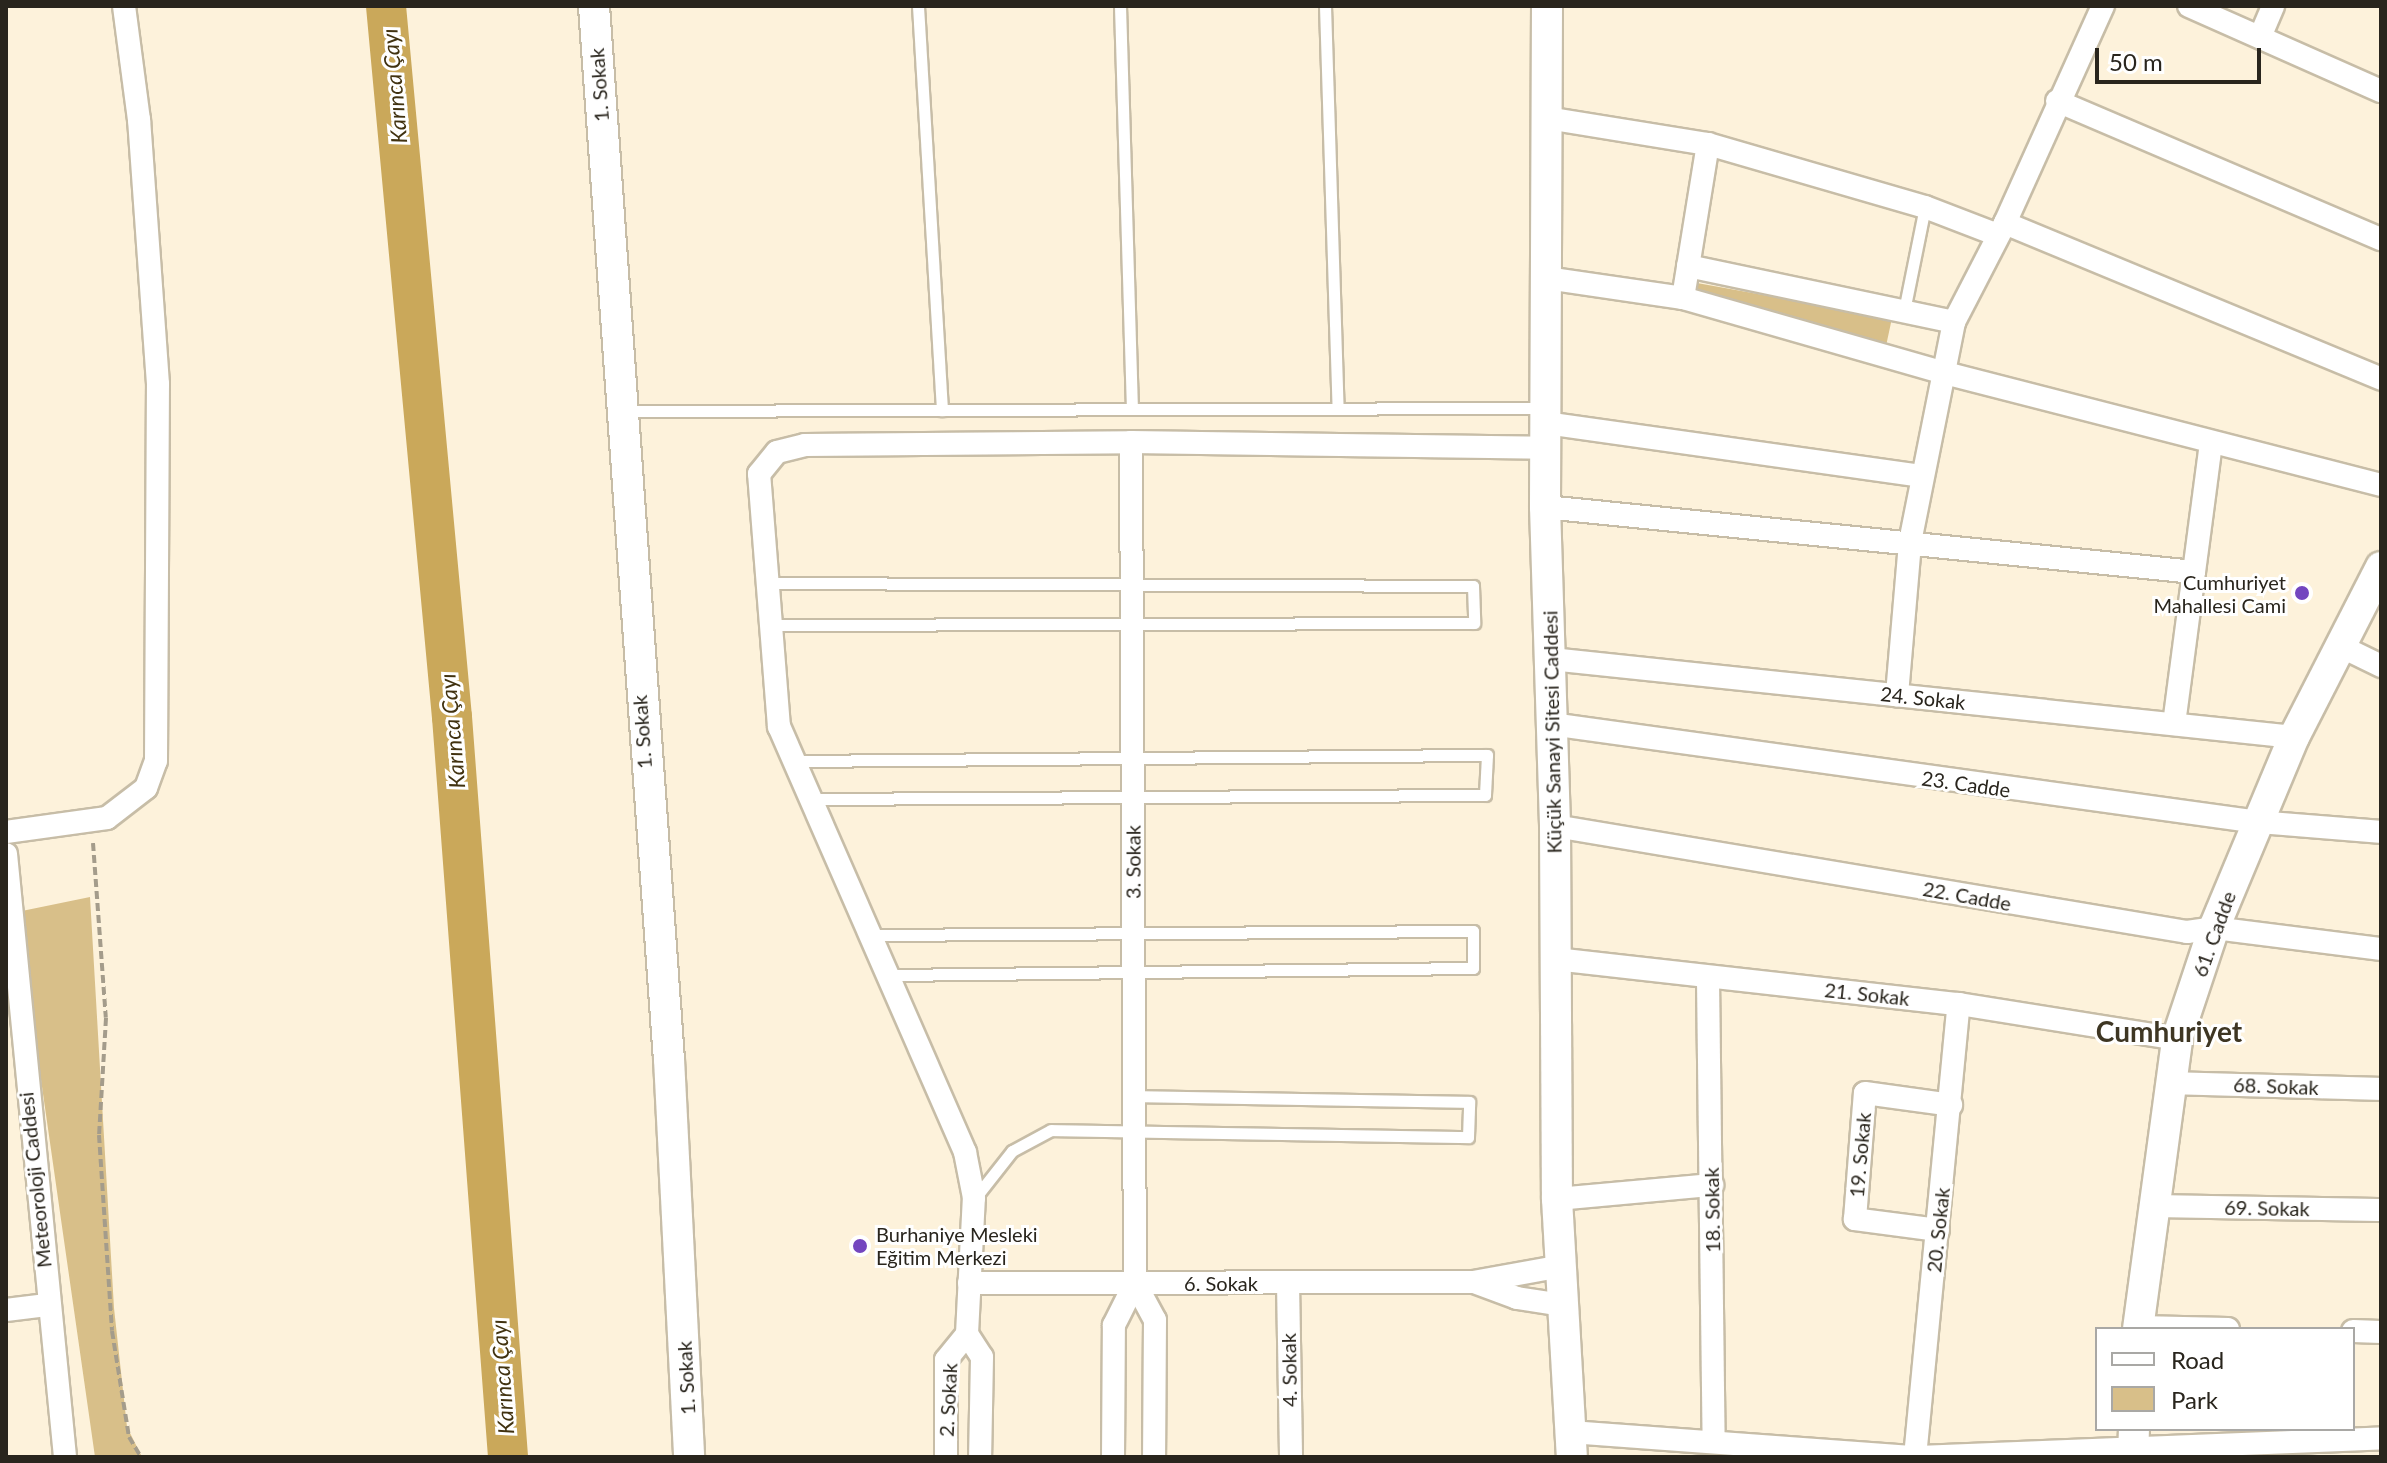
<!DOCTYPE html>
<meta charset="utf-8">
<style>
body{margin:0}
#map{position:relative;width:2387px;height:1463px;overflow:hidden;background:#fdf2db;font-family:Lato,sans-serif}
div>[style]{position:absolute}
[style*='--x']{left:calc(var(--x)*1px);top:calc(var(--y)*1px);width:calc(var(--w)*1px);rotate:calc(var(--a)*1deg)}
.green>*{inset:0;background:#d8bf89}
.river>*{height:40px;margin:-20px;padding:0 20px;transform-origin:20px;border-radius:20px;background:#caa85a}
.path>*{height:4px;margin-top:-2px;transform-origin:0;background:repeating-linear-gradient(90deg,#a49c8b 0 8px,transparent 0 12px)}
.roads{filter:drop-shadow(2px 0 #c7bda7) drop-shadow(-2px 0 #c7bda7) drop-shadow(0 2px #c7bda7) drop-shadow(0 -2px #c7bda7)}
.lane>*{height:11px;margin:-5.5px;padding:0 5.5px;transform-origin:5.5px;border-radius:5.5px;background:#fff}
.street>*{height:22px;margin:-11px;padding:0 11px;transform-origin:11px;border-radius:11px;background:#fff}
.secondary>*{height:30px;margin:-15px;padding:0 15px;transform-origin:15px;border-radius:15px;background:#fff}
.dots>*{width:22px;height:22px;translate:-50% -50%;box-sizing:border-box;border:4px solid #fff;border-radius:50%}
span{translate:-50% -50%;white-space:nowrap;text-align:center;line-height:1.15;-webkit-text-stroke:6px #fff;paint-order:stroke}
.street-label{font-size:20px;color:#29251d}
.poi-label{font-size:20px;color:#29251d}
.right{translate:-100% -50%;text-align:right}
.left{translate:0 -50%;text-align:left}
.water-label{font-size:22px;color:#413210;font-style:italic}
.district-label{font-size:28px;color:#3e3623;font-weight:700}
.frame{position:absolute;inset:0;border:8px solid #29251d;pointer-events:none}
.legend{position:absolute;left:2095px;top:1327px;width:260px;height:104px;box-sizing:border-box;background:#fff;border:2px solid #a9a8a5;margin:0;padding:10px 14px;list-style:none;font-size:24px;color:#29251d}
.legend li{display:flex;align-items:center;gap:16px;height:40px}
.legend b{width:40px;border:2px solid #a9a8a5}
.scale{position:absolute;left:2095px;top:48px;width:166px;height:36px;box-sizing:border-box;border:4px solid #29251d;border-top:0;padding-left:10px;font-size:24px;line-height:28px;white-space:nowrap;color:#29251d;-webkit-text-stroke:6px #fff;paint-order:stroke}
</style>
<div id="map">
<div class="green">
<div style="clip-path:polygon(1697px 283px,1892px 318px,1886px 346px,1693px 290px)"></div>
<div style="clip-path:polygon(90px 897px,114px 1308px,127px 1427px,142px 1457px,95px 1457px,17px 912px)"></div>
</div>
<div class="river">
<div style="--x:386;--y:6;--w:714;--a:84.7"></div>
<div style="--x:452;--y:717;--w:742;--a:85.67"></div>
</div>
<div class="path">
<div style="--x:93;--y:843;--w:175;--a:85.8"></div>
<div style="--x:106;--y:1018;--w:117;--a:93.4"></div>
<div style="--x:99;--y:1135;--w:196;--a:86.2"></div>
<div style="--x:112;--y:1331;--w:107;--a:80.9"></div>
<div style="--x:129;--y:1437;--w:23;--a:59"></div>
</div>
<div class="roads">
<div class="lane">
<div style="--x:918;--y:6;--w:405;--a:86.6"></div>
<div style="--x:1120;--y:6;--w:403;--a:88.3"></div>
<div style="--x:1325;--y:6;--w:403;--a:88.2"></div>
<div style="--x:1904;--y:311;--w:106;--a:-78.6"></div>
<div style="--x:626;--y:411;--w:919;--a:-0.19"></div>
<div style="--x:765;--y:583;--w:708;--a:0.24"></div>
<div style="--x:1473;--y:586;--w:37;--a:88"></div>
<div style="--x:1474;--y:623;--w:706;--a:179.84"></div>
<div style="--x:794;--y:761;--w:693;--a:-0.5"></div>
<div style="--x:1487;--y:755;--w:40;--a:92.9"></div>
<div style="--x:1485;--y:795;--w:675;--a:179.66"></div>
<div style="--x:870;--y:935;--w:603;--a:-0.38"></div>
<div style="--x:1473;--y:931;--w:37;--a:90"></div>
<div style="--x:1473;--y:968;--w:585;--a:179.31"></div>
<div style="--x:975;--y:1198;--w:60;--a:-51.8"></div>
<div style="--x:1012;--y:1151;--w:44;--a:-28.3"></div>
<div style="--x:1051;--y:1130;--w:417;--a:1"></div>
<div style="--x:1468;--y:1137;--w:35;--a:-88"></div>
<div style="--x:1469;--y:1102;--w:335;--a:-179"></div>
</div>
<div class="street">
<div style="--x:2189;--y:6;--w:210;--a:23.9"></div>
<div style="--x:2260;--y:37;--w:34;--a:-67"></div>
<div style="--x:2057;--y:101;--w:352;--a:23.1"></div>
<div style="--x:1547;--y:118;--w:163;--a:9.2"></div>
<div style="--x:1708;--y:144;--w:226;--a:16.2"></div>
<div style="--x:1925;--y:207;--w:78;--a:21"></div>
<div style="--x:2005;--y:223;--w:407;--a:22.5"></div>
<div style="--x:1688;--y:266;--w:272;--a:11.9"></div>
<div style="--x:1954;--y:322;--w:225;--a:101.3"></div>
<div style="--x:1910;--y:543;--w:153;--a:94.9"></div>
<div style="--x:1546;--y:278;--w:138;--a:8.3"></div>
<div style="--x:1683;--y:298;--w:268;--a:16"></div>
<div style="--x:1941;--y:372;--w:454;--a:14.4"></div>
<div style="--x:1683;--y:298;--w:156;--a:-80.8"></div>
<div style="--x:1954;--y:322;--w:111;--a:-62.7"></div>
<div style="--x:2005;--y:223;--w:238;--a:-65.7"></div>
<div style="--x:1545;--y:423;--w:381;--a:8"></div>
<div style="--x:1131;--y:442;--w:841;--a:89.73"></div>
<div style="--x:1135;--y:1283;--w:42;--a:61.6"></div>
<div style="--x:1155;--y:1320;--w:137;--a:90.4"></div>
<div style="--x:1545;--y:507;--w:652;--a:5.72"></div>
<div style="--x:2340;--y:646;--w:46;--a:26"></div>
<div style="--x:1551;--y:659;--w:747;--a:5.99"></div>
<div style="--x:1551;--y:724;--w:714;--a:7.89"></div>
<div style="--x:2258;--y:822;--w:123;--a:4.6"></div>
<div style="--x:2174;--y:724;--w:283;--a:-82.5"></div>
<div style="--x:1555;--y:826;--w:641;--a:9.52"></div>
<div style="--x:2187;--y:932;--w:27;--a:-8"></div>
<div style="--x:2214;--y:928;--w:168;--a:7.2"></div>
<div style="--x:6;--y:832;--w:102;--a:-7.9"></div>
<div style="--x:107;--y:818;--w:49;--a:-37.6"></div>
<div style="--x:146;--y:788;--w:29;--a:-70"></div>
<div style="--x:156;--y:761;--w:377;--a:-89.7"></div>
<div style="--x:158;--y:384;--w:265;--a:-94.1"></div>
<div style="--x:139;--y:120;--w:115;--a:-97.5"></div>
<div style="--x:6;--y:854;--w:606;--a:84.41"></div>
<div style="--x:1555;--y:959;--w:406;--a:6.4"></div>
<div style="--x:1959;--y:1004;--w:221;--a:9.1"></div>
<div style="--x:1708;--y:979;--w:462;--a:89.3"></div>
<div style="--x:2170;--y:1083;--w:211;--a:1.6"></div>
<div style="--x:1557;--y:1199;--w:156;--a:-5.2"></div>
<div style="--x:2152;--y:1206;--w:229;--a:1"></div>
<div style="--x:1938;--y:1230;--w:84;--a:-172.5"></div>
<div style="--x:1855;--y:1219;--w:126;--a:-85.5"></div>
<div style="--x:1865;--y:1093;--w:87;--a:7.9"></div>
<div style="--x:1562;--y:1266;--w:89;--a:169.7"></div>
<div style="--x:1474;--y:1282;--w:46;--a:20.4"></div>
<div style="--x:1517;--y:1298;--w:47;--a:8.7"></div>
<div style="--x:969;--y:1283;--w:505;--a:-0.11"></div>
<div style="--x:1288;--y:1283;--w:174;--a:89"></div>
<div style="--x:6;--y:1310;--w:41;--a:-7"></div>
<div style="--x:2138;--y:1327;--w:90;--a:1.3"></div>
<div style="--x:2353;--y:1331;--w:28;--a:2"></div>
<div style="--x:967;--y:1334;--w:136;--a:-87.1"></div>
<div style="--x:974;--y:1198;--w:47;--a:-101.1"></div>
<div style="--x:965;--y:1152;--w:464;--a:-113.6"></div>
<div style="--x:779;--y:727;--w:254;--a:-94.5"></div>
<div style="--x:759;--y:474;--w:28;--a:-51"></div>
<div style="--x:777;--y:452;--w:29;--a:-14"></div>
<div style="--x:805;--y:445;--w:326;--a:-0.5"></div>
<div style="--x:1131;--y:442;--w:414;--a:0.8"></div>
<div style="--x:967;--y:1334;--w:27;--a:57"></div>
<div style="--x:982;--y:1357;--w:100;--a:91.1"></div>
<div style="--x:1571;--y:1432;--w:344;--a:4.2"></div>
<div style="--x:946;--y:1457;--w:97;--a:-90"></div>
<div style="--x:946;--y:1360;--w:33;--a:-51"></div>
<div style="--x:1113;--y:1457;--w:132;--a:-89.6"></div>
<div style="--x:1114;--y:1325;--w:47;--a:-63.4"></div>
<div style="--x:1915;--y:1457;--w:455;--a:-84.5"></div>
<div style="--x:1917;--y:1457;--w:464;--a:-2.3"></div>
</div>
<div class="secondary">
<div style="--x:594;--y:6;--w:1056;--a:85.93"></div>
<div style="--x:669;--y:1059;--w:399;--a:87.1"></div>
<div style="--x:1547;--y:6;--w:501;--a:90.23"></div>
<div style="--x:1545;--y:507;--w:319;--a:88.2"></div>
<div style="--x:1555;--y:826;--w:373;--a:89.7"></div>
<div style="--x:1557;--y:1199;--w:258;--a:86.7"></div>
<div style="--x:2138;--y:1329;--w:293;--a:-82.3"></div>
<div style="--x:2177;--y:1039;--w:117;--a:-71.6"></div>
<div style="--x:2214;--y:928;--w:207;--a:-67.3"></div>
<div style="--x:2294;--y:737;--w:191;--a:-62.9"></div>
<div style="--x:2133;--y:1457;--w:28;--a:-88"></div>
</div>
</div>
<div class="dots">
<div style="left:2302px;top:593px;background:#7346bf"></div>
<div style="left:860px;top:1246px;background:#7346bf"></div>
</div>
<div class="street-label">
<span style="left:599px;top:85px;rotate:-94deg">1. Sokak</span>
<span style="left:1923px;top:698px;rotate:6deg">24. Sokak</span>
<span style="left:642px;top:732px;rotate:-94deg">1. Sokak</span>
<span style="left:1552px;top:732px;rotate:-91deg">Küçük Sanayi Sitesi Caddesi</span>
<span style="left:1966px;top:784px;rotate:8deg">23. Cadde</span>
<span style="left:1133px;top:862px;rotate:-90deg">3. Sokak</span>
<span style="left:1967px;top:896px;rotate:10deg">22. Cadde</span>
<span style="left:2214px;top:934px;rotate:-70deg">61. Cadde</span>
<span style="left:1867px;top:994px;rotate:6deg">21. Sokak</span>
<span style="left:2276px;top:1086px;rotate:2deg">68. Sokak</span>
<span style="left:1860px;top:1155px;rotate:-85deg">19. Sokak</span>
<span style="left:35px;top:1180px;rotate:-96deg">Meteoroloji Caddesi</span>
<span style="left:2267px;top:1208px;rotate:1deg">69. Sokak</span>
<span style="left:1712px;top:1210px;rotate:-91deg">18. Sokak</span>
<span style="left:1938px;top:1230px;rotate:-84deg">20. Sokak</span>
<span style="left:1221px;top:1283px">6. Sokak</span>
<span style="left:1289px;top:1370px;rotate:-91deg">4. Sokak</span>
<span style="left:686px;top:1378px;rotate:-93deg">1. Sokak</span>
<span style="left:948px;top:1400px;rotate:-87deg">2. Sokak</span>
</div>
<div class="poi-label">
<span class="right" style="left:2286px;top:594px">Cumhuriyet<br>Mahallesi Cami</span>
<span class="left" style="left:876px;top:1246px">Burhaniye Mesleki<br>Eğitim Merkezi</span>
</div>
<div class="water-label">
<span style="left:394px;top:86px;rotate:-95deg">Karınca Çayı</span>
<span style="left:452px;top:731px;rotate:-95deg">Karınca Çayı</span>
<span style="left:502px;top:1377px;rotate:-94deg">Karınca Çayı</span>
</div>
<div class="district-label">
<span style="left:2169px;top:1031px">Cumhuriyet</span>
</div>
<div class="frame"></div>
<ul class="legend">
<li><b style="height:10px;background:#fff"></b>Road</li>
<li><b style="height:22px;background:#d8bf89"></b>Park</li>
</ul>
<div class="scale">50 m</div>
</div>
